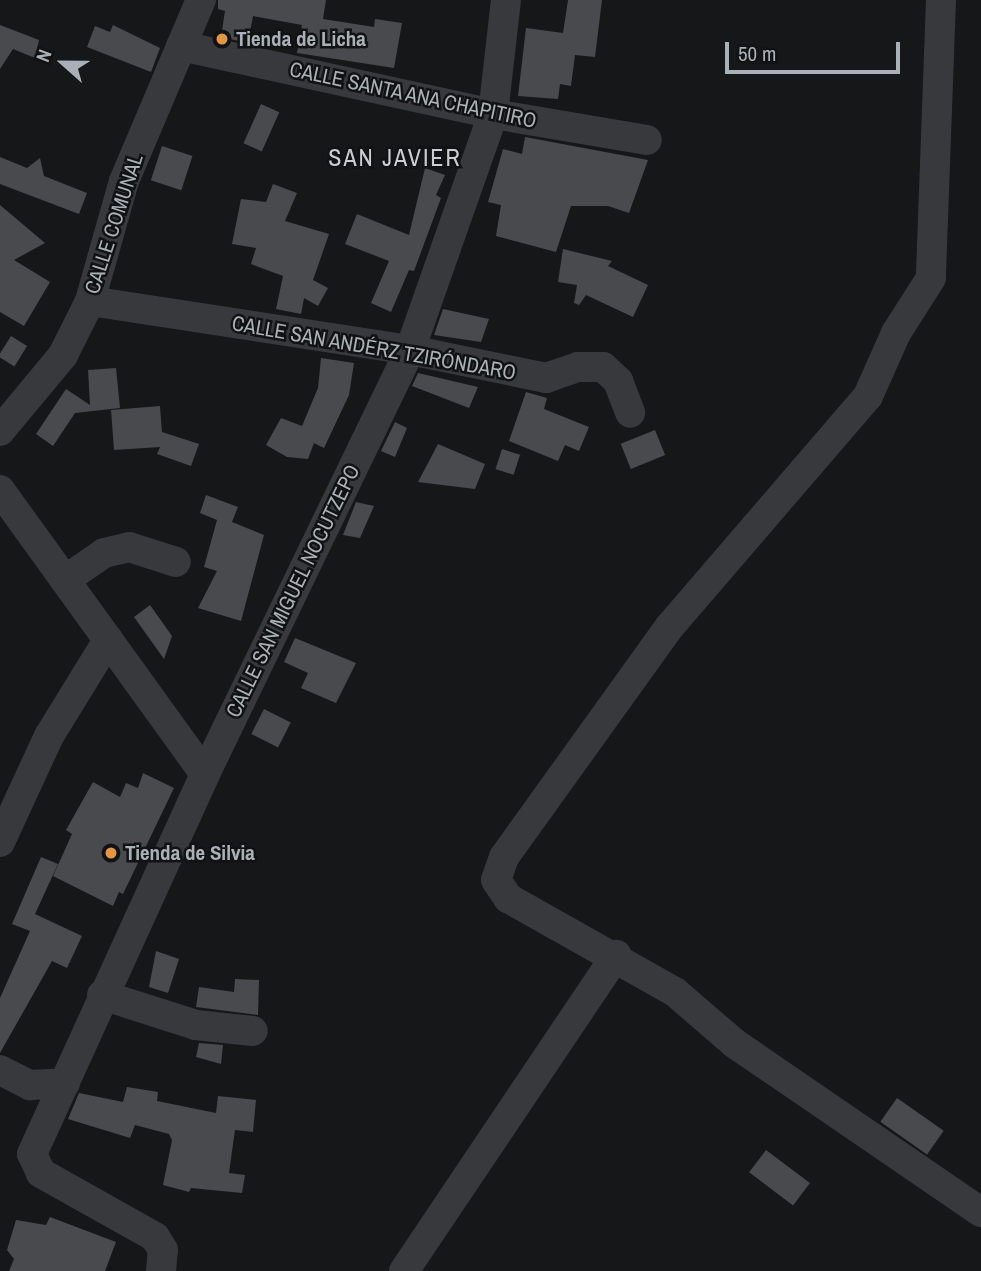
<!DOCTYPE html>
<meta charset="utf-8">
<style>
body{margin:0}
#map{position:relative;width:981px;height:1271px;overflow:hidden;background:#161718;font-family:"Archivo Narrow",sans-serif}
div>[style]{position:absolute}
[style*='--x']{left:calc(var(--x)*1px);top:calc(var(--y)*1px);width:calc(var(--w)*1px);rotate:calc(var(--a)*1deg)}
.building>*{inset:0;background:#484a4d;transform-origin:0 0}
.minor>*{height:30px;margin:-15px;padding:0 15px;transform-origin:15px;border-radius:15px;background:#38393d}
.dots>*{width:19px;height:19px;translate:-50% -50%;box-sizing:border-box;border:4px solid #111213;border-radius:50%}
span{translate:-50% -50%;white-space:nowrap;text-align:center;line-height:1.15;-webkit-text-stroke:5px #111213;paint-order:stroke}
.poi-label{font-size:21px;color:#aab0b7;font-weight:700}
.left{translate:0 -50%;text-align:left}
.street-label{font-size:21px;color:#aab0b7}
.quarter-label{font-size:24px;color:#caced3;letter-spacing:2px}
.north{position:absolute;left:28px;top:28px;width:70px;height:70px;-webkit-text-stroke:5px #111213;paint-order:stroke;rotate:291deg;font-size:19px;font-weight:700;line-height:28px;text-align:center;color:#aab0b7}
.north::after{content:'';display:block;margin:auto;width:24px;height:32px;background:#aab0b7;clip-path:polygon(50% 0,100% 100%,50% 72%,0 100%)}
.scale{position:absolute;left:725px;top:42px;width:175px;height:32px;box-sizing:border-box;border:4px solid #aab0b7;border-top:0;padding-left:9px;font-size:21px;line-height:24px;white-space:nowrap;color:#aab0b7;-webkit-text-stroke:5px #111213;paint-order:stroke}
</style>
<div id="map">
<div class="building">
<div style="clip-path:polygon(218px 0,326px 0,323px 19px,374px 27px,375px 19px,402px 23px,394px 68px,297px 53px,302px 25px,253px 16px,248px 43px,221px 37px,225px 11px,218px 9px)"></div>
<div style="clip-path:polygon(568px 0,602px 0,595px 57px,575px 55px,571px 86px,560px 84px,558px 99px,518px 96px,526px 28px,563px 33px)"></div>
<div style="clip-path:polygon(0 25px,39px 40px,35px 58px,13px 49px,0 69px)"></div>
<div style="clip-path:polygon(113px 25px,160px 48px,151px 72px,87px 47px,95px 26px,110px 32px)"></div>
<div style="left:261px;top:104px;width:20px;height:43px;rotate:24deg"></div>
<div style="clip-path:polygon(525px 137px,648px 160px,629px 213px,608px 206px,571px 206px,556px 252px,496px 236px,501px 205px,488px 202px,503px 149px,522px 154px)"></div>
<div style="left:162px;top:146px;width:32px;height:36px;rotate:18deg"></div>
<div style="clip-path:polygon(0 157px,27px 168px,40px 158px,44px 176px,87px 193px,79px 214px,0 184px)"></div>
<div style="clip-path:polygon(425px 168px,445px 175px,436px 195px,441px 198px,414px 271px,409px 270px,391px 312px,371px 303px,389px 261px,345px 244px,357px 214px,409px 235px)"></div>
<div style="clip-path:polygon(273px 184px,297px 193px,285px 221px,329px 234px,313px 280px,328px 288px,318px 306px,304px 298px,301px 314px,276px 309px,283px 276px,251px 264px,256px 248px,232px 244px,241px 199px,266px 202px)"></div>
<div style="clip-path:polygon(0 205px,45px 243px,14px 260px,50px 282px,24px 326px,0 312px)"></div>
<div style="clip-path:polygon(563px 249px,612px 261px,608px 266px,648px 285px,633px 317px,586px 295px,579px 305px,574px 303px,577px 285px,558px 282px)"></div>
<div style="clip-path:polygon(443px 309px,489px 319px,481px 342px,434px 335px)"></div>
<div style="left:11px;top:336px;width:19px;height:24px;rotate:32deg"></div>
<div style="clip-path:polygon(321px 358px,354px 363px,349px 395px,324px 448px,314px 443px,308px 459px,287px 457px,266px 445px,281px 418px,302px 426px,318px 388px)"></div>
<div style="clip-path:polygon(116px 368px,120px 408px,75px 413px,53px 446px,36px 434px,66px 389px,90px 405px,88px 370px)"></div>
<div style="clip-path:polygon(418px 373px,478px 387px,469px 408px,412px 386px)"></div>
<div style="clip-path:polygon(526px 392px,547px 398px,544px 409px,589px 427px,579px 451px,565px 445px,558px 461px,509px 441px)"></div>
<div style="clip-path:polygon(160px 406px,162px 432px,199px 444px,191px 466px,157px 454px,160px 447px,114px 450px,111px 410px)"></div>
<div style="clip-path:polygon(395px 422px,407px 428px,395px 457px,381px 451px)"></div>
<div style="left:655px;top:430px;width:27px;height:37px;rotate:68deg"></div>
<div style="clip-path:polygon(438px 444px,485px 464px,475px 489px,418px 482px)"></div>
<div style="left:502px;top:449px;width:19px;height:21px;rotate:18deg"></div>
<div style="clip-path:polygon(206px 495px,238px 507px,232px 522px,264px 535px,241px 621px,198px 608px,217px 571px,204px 567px,217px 520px,200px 513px)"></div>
<div style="clip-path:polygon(356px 502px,374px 506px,360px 538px,343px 535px)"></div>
<div style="clip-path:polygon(150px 605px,172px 636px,164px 659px,134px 617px)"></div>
<div style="clip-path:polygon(295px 638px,356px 663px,336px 703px,301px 688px,308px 673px,284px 662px)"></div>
<div style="left:264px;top:709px;width:30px;height:28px;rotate:27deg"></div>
<div style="clip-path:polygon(143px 773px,174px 788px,123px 894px,119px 892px,113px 906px,53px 876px,72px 834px,66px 830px,93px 782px,120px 797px,126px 783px,138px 788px)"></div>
<div style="clip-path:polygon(41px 857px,58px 864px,35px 914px,82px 936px,67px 968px,52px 961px,0 1053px,0 998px,30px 931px,12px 924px)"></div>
<div style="clip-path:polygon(156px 951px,179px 959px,168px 993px,149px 987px)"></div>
<div style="clip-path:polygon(235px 979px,259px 980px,258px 1015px,196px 1007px,199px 987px,234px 992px)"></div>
<div style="clip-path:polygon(199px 1043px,223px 1045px,221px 1064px,196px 1057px)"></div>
<div style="clip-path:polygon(127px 1087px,158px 1092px,157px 1101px,216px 1113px,218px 1096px,256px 1100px,253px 1132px,235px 1130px,229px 1173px,245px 1175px,242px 1193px,191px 1188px,189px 1192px,163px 1185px,172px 1140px,169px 1134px,135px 1125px,130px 1138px,68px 1119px,79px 1093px,123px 1102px)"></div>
<div style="left:897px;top:1098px;width:57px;height:29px;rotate:35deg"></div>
<div style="left:766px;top:1150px;width:55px;height:28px;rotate:37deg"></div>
<div style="clip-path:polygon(50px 1217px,116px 1242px,105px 1271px,9px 1271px,14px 1259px,7px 1250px,16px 1220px,46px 1225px)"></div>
</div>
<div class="minor">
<div style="--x:941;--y:0;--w:278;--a:92.1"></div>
<div style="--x:931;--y:278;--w:65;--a:122.5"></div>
<div style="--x:896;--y:333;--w:69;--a:114"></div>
<div style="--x:868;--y:396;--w:303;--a:130.7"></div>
<div style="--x:670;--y:626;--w:284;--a:125.7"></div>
<div style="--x:504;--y:857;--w:24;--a:109"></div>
<div style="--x:496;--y:880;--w:22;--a:56"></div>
<div style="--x:508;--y:898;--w:192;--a:29.4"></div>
<div style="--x:675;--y:992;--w:78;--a:40.8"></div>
<div style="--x:734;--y:1043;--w:299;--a:34.4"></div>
<div style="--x:181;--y:46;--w:319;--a:12.3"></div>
<div style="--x:493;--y:114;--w:156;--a:9.6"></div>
<div style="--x:90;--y:301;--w:324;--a:8.7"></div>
<div style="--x:410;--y:350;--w:139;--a:11.6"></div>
<div style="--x:546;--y:378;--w:34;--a:-19"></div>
<div style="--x:578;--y:367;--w:25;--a:0"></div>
<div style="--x:603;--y:367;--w:21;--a:43"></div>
<div style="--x:618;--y:381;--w:34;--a:69"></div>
<div style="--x:0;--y:431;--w:99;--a:-50.3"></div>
<div style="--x:63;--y:355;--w:60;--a:-63.4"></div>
<div style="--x:90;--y:301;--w:125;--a:-74.2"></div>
<div style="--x:124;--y:181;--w:197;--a:-67"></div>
<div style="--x:0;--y:490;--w:350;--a:54.2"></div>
<div style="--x:65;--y:580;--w:47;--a:-34.7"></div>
<div style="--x:104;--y:553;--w:26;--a:-13"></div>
<div style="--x:129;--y:547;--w:49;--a:17.7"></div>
<div style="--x:0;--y:842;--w:117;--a:-65.2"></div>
<div style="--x:49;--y:736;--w:113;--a:-58.4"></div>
<div style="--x:102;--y:995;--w:99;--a:17.7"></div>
<div style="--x:196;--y:1025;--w:57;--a:6"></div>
<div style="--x:0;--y:1070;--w:34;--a:27"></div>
<div style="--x:30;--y:1085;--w:35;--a:-3"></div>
<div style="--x:161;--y:1271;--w:21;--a:-85"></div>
<div style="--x:163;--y:1250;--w:15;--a:-122"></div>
<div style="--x:155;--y:1237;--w:131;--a:-150.7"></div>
<div style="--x:41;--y:1173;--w:21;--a:-115"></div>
<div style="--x:32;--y:1154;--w:418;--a:-65.5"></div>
<div style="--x:205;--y:774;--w:471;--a:-64.2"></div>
<div style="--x:410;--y:350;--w:250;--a:-70.6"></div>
<div style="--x:493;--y:114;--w:115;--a:-83.5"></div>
<div style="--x:404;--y:1271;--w:381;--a:-56.1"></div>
</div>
<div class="dots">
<div style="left:222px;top:39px;background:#e19545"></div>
<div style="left:111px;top:853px;background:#e19545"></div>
</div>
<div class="poi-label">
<span class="left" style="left:236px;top:39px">Tienda de Licha</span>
<span class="left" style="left:125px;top:853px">Tienda de Silvia</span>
</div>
<div class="street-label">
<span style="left:413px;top:95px;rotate:12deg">CALLE SANTA ANA CHAPITIRO</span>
<span style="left:114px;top:224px;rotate:-72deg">CALLE COMUNAL</span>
<span style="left:374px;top:348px;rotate:10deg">CALLE SAN ANDÉRZ TZIRÓNDARO</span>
<span style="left:293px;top:591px;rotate:-64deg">CALLE SAN MIGUEL NOCUTZEPO</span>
</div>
<div class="quarter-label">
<span style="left:395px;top:158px">SAN JAVIER</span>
</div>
<div class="north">N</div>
<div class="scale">50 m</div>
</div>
